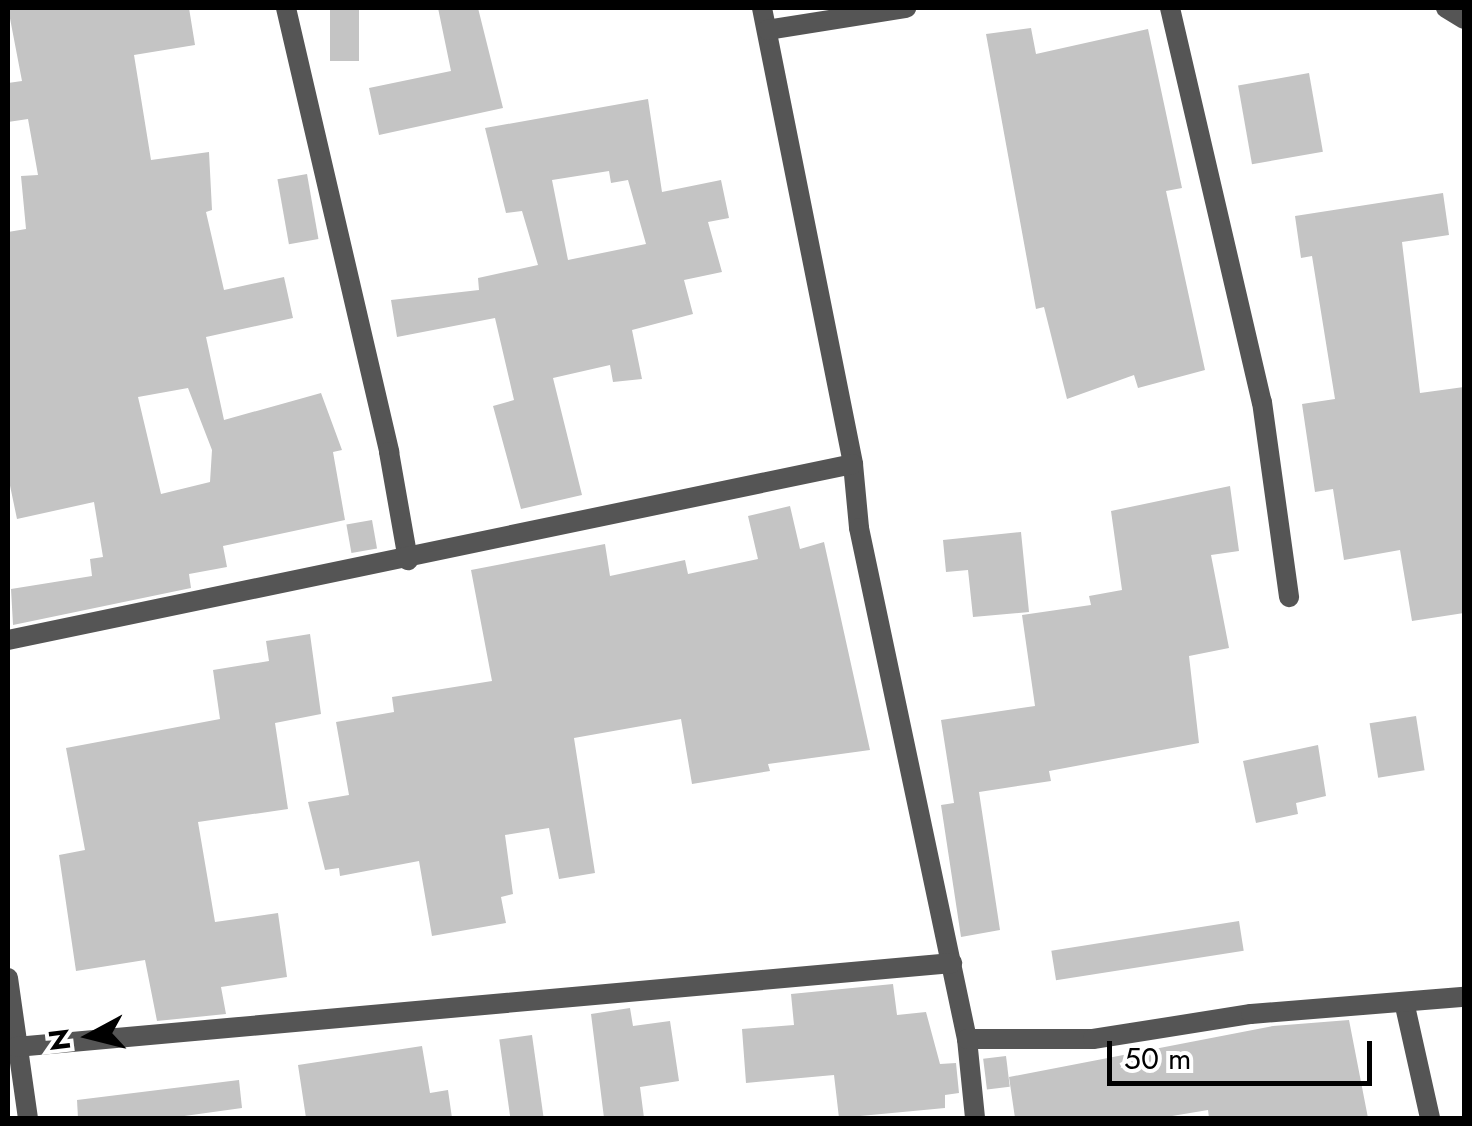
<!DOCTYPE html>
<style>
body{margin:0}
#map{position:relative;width:1472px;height:1126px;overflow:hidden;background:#fff;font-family:Jost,sans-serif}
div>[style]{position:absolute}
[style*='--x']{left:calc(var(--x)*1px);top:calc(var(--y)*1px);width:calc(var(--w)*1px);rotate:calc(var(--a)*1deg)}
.building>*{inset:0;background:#c4c4c4;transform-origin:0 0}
.minor>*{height:20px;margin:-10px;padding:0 10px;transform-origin:10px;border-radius:10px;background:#555}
span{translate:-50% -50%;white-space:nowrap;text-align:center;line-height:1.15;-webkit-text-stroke:8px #fff;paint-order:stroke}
.frame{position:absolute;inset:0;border:10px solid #000;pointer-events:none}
.north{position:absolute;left:40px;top:986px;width:100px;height:100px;-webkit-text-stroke:8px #fff;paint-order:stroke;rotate:263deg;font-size:28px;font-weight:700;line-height:40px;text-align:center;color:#000}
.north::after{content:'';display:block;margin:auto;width:35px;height:45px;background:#000;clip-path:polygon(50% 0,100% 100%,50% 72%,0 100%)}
.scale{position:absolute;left:1107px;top:1041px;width:265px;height:45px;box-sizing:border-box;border:5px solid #000;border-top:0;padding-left:12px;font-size:30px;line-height:35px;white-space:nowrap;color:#000;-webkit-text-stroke:8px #fff;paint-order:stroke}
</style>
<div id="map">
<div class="building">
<div style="clip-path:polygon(evenodd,8px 8px,189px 8px,195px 45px,134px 55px,151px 160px,209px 152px,212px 210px,206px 212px,224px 290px,284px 277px,293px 318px,206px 337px,224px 420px,321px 393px,342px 450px,333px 452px,345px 520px,223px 546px,227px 567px,189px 574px,191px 588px,13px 625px,11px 589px,92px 576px,90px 559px,103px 557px,94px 502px,17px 519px,8px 476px,8px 232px,26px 229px,21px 176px,38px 175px,28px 119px,8px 122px,8px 83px,22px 81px,8px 8px,188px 388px,212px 450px,210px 482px,161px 494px,138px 397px,188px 388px)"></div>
<div style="left:330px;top:8px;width:29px;height:53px"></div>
<div style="clip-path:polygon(438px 8px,478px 8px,503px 108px,379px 135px,369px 88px,451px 71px)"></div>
<div style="clip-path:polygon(1031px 28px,1036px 54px,1148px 29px,1182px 188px,1166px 191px,1205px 370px,1138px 388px,1134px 375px,1067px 399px,1044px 307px,1036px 309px,986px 34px)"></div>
<div style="left:1309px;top:73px;width:80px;height:72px;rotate:80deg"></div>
<div style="clip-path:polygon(evenodd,648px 99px,662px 192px,721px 180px,729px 218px,708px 222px,722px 272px,684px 280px,693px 314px,632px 330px,642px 379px,613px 382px,610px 365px,553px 378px,582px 495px,521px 509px,493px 406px,514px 400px,495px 318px,397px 337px,391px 300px,479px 290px,478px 278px,538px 265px,522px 211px,506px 213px,485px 128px,648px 99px,609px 171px,611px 183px,628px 180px,646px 244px,568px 260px,552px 180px,609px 171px)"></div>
<div style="left:307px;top:174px;width:66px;height:30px;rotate:80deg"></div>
<div style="clip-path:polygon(1443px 193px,1449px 235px,1402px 242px,1420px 393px,1464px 387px,1464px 613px,1412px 621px,1400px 550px,1344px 560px,1333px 489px,1315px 492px,1302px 404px,1335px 399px,1312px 256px,1301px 258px,1295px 216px)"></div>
<div style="clip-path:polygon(1230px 486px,1239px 551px,1211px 555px,1229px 648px,1189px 656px,1199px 743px,1049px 771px,1051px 781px,979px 792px,1000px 930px,961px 937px,941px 805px,954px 803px,941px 720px,1035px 706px,1022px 615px,1091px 605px,1089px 596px,1122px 590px,1111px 511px)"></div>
<div style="clip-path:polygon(790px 506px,800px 549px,824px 542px,870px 750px,768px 764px,770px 771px,692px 784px,681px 719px,574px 738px,595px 873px,559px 879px,549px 828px,505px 835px,513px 894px,501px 897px,506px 923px,432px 936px,419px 861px,340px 876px,339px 868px,325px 870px,308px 802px,349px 795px,336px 722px,394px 712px,392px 697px,492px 681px,471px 570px,605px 544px,610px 576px,685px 560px,688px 574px,758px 559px,748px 516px)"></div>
<div style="left:372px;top:520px;width:29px;height:26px;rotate:80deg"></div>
<div style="clip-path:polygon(1021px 532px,1029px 612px,973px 617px,968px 570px,946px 572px,943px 540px)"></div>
<div style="clip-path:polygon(310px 634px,321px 714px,275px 723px,288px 809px,198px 822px,215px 922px,278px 913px,287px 977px,221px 987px,226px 1014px,157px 1021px,145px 960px,76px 971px,59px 855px,85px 850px,66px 748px,220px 719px,213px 670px,269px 661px,266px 641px)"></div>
<div style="left:1416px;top:716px;width:55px;height:47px;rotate:81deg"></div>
<div style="clip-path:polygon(1318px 745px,1326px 796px,1296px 803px,1298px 814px,1256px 823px,1243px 761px)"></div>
<div style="left:1239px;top:921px;width:30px;height:190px;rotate:81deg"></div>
<div style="clip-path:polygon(893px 984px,897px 1015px,926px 1012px,940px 1064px,956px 1063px,959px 1093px,945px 1095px,945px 1108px,839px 1118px,834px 1075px,746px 1083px,742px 1029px,794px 1025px,791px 994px)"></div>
<div style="clip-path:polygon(630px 1008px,633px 1026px,670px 1021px,679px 1081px,640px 1087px,644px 1118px,604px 1118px,591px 1014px)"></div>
<div style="clip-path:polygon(1349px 1020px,1368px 1118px,1209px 1118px,1208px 1110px,1160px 1118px,1015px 1118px,1009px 1077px,1273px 1026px)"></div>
<div style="left:532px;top:1035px;width:84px;height:33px;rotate:82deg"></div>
<div style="clip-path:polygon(422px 1046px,430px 1093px,448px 1090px,452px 1118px,306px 1118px,298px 1065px)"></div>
<div style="left:1006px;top:1056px;width:31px;height:23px;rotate:83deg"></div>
<div style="clip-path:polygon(239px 1080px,242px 1108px,170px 1118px,78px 1118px,77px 1100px)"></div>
</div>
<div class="minor">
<div style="--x:286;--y:8;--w:456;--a:76.9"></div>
<div style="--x:389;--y:452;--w:110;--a:80"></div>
<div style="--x:762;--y:8;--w:465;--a:78.7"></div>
<div style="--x:853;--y:464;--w:64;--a:84.6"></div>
<div style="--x:859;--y:528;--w:522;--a:78.07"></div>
<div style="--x:967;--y:1039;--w:79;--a:84.2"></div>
<div style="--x:1170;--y:8;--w:405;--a:76.9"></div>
<div style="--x:1262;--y:402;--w:197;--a:82.1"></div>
<div style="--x:1446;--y:8;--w:21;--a:31"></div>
<div style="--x:767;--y:30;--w:141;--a:-9"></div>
<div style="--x:8;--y:640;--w:863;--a:-11.77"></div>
<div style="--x:8;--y:978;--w:141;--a:81.9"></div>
<div style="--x:1405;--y:1006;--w:115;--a:77.4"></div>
<div style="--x:967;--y:1039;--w:126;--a:0"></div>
<div style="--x:1093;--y:1039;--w:160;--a:-9"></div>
<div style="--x:1251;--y:1014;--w:214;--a:-4.6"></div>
<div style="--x:16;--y:1047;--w:940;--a:-5.13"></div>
</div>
<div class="frame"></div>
<div class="north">N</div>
<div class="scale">50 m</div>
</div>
